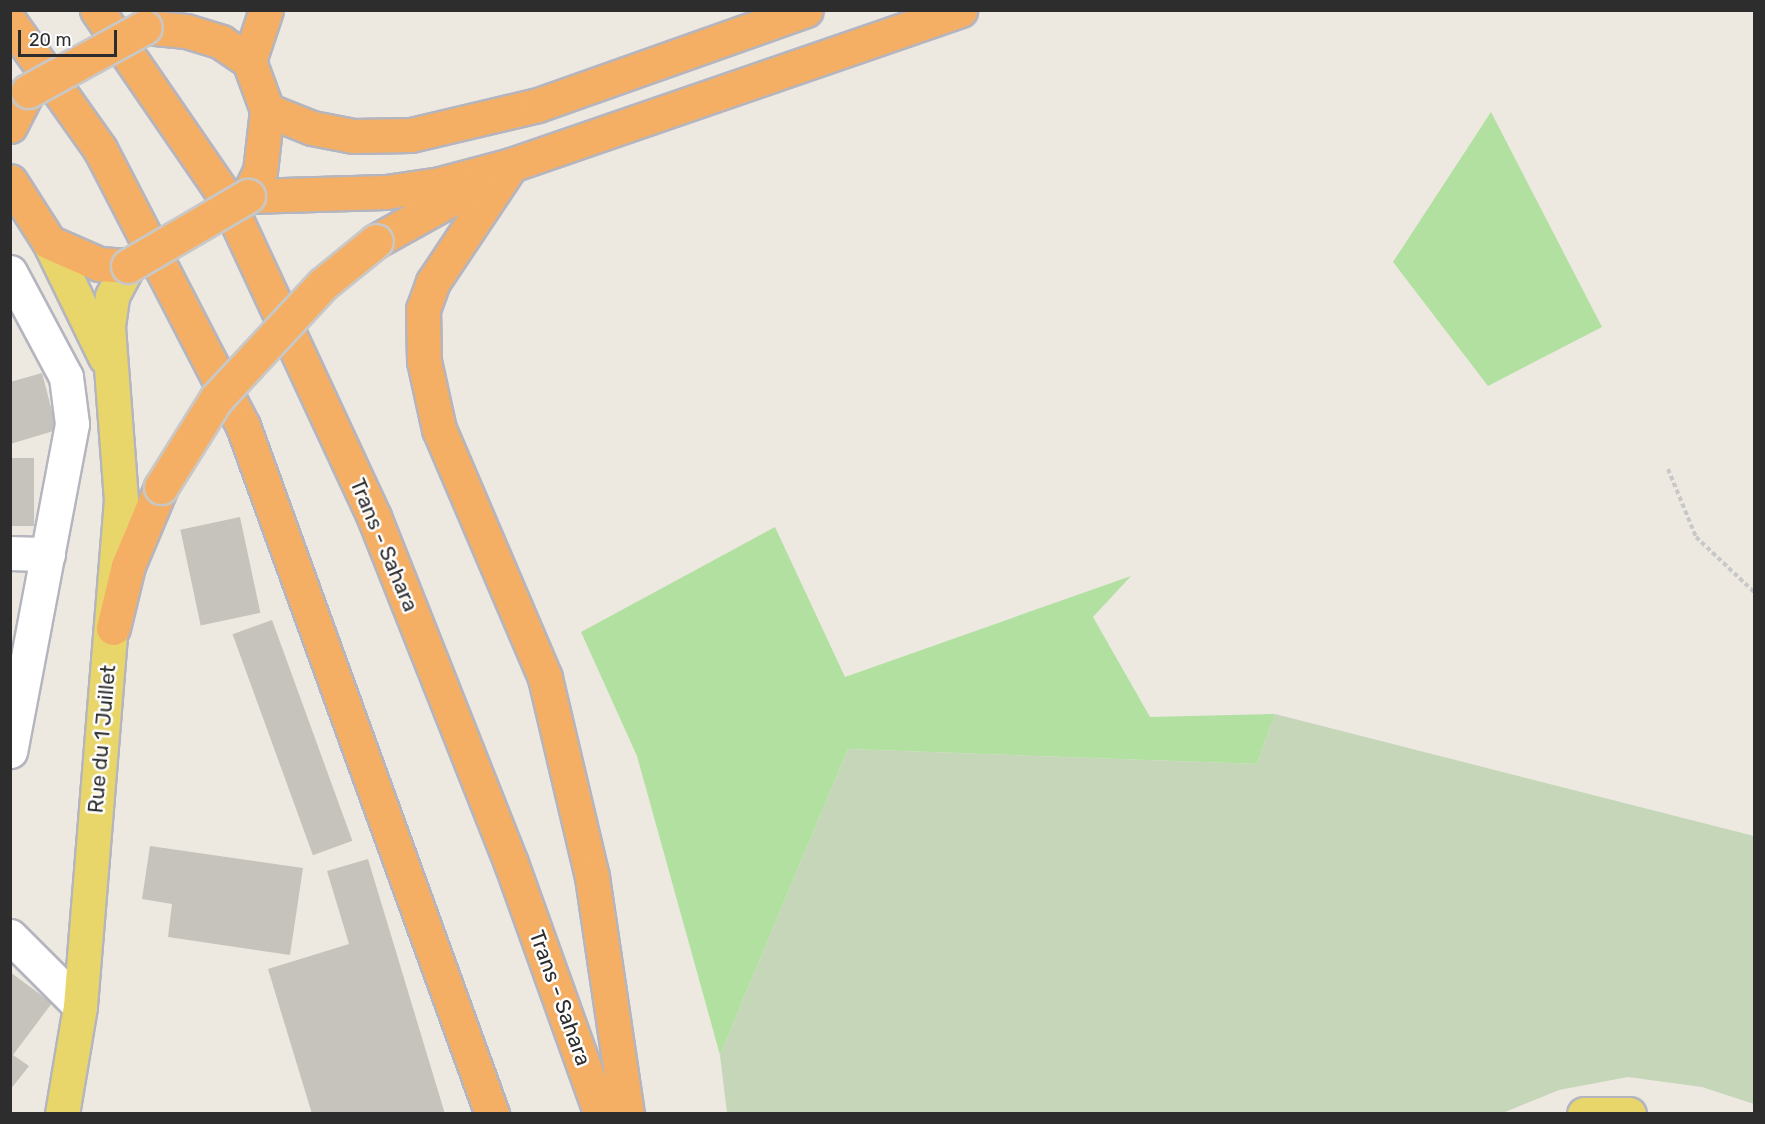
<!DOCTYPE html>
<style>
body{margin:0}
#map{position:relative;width:1765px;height:1124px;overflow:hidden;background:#ede9e1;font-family:Rubik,sans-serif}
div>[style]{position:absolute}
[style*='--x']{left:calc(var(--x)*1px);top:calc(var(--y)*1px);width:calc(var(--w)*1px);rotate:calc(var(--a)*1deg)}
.green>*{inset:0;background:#b1e0a1}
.cemetery>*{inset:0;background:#c5d6b9}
.building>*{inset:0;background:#c6c3bc;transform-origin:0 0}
.path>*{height:4px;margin-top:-2px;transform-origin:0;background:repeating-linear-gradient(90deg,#c8c8c8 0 4.5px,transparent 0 7.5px)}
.roads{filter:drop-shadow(2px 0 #b4b5bf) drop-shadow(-2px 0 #b4b5bf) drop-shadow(0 2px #b4b5bf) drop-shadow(0 -2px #b4b5bf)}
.minor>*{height:33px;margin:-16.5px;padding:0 16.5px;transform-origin:16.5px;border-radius:16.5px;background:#fff}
.major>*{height:33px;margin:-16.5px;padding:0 16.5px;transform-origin:16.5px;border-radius:16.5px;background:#e8d66b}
.highway>*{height:33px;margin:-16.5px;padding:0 16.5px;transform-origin:16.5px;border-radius:16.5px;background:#f4af65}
.bridges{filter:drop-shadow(2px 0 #c8c8c8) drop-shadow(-2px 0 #c8c8c8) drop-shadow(0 2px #c8c8c8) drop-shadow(0 -2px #c8c8c8)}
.highway-bridge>*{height:33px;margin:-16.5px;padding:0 16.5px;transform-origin:16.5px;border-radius:16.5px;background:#f4af65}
span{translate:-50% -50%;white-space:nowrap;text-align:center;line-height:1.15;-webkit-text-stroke:5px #fff;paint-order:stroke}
.street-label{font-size:21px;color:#2d2d2d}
.frame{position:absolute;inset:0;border:12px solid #2d2d2d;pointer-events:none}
.scale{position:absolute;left:18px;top:30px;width:99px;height:27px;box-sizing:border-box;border:3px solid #2d2d2d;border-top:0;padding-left:8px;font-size:18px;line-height:21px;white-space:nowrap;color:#2d2d2d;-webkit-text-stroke:4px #fff;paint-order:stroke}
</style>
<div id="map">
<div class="green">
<div style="clip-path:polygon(1491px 112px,1602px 327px,1488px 386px,1393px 262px)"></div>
<div style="clip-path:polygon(775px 527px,845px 677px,1131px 576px,1093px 617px,1150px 717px,1275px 714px,1257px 764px,848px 749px,720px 1055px,637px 756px,581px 632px)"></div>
</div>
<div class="cemetery">
<div style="clip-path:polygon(1275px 714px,1754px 836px,1754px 1104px,1702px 1087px,1628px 1077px,1559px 1090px,1500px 1114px,727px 1113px,720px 1055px,848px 749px,1257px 764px)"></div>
</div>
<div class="building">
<div style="clip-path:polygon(42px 373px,57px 430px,10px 444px,10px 382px)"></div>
<div style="left:10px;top:458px;width:24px;height:68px"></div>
<div style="left:240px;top:517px;width:98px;height:61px;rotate:78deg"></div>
<div style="left:272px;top:620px;width:235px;height:42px;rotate:70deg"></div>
<div style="clip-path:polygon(150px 846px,303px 868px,290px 955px,168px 937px,172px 904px,142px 899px)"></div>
<div style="clip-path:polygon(368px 859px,445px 1114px,312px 1114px,268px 969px,349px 944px,327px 871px)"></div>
<div style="clip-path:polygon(10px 972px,52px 1003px,13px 1055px,29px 1066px,10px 1090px)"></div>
</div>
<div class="path">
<div style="--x:1668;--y:469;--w:74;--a:67.6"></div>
<div style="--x:1696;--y:537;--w:80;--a:43.5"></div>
</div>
<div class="roads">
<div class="minor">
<div style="--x:10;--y:272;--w:119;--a:61.9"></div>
<div style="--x:66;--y:377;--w:47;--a:82.7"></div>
<div style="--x:72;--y:424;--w:333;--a:100.7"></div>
<div style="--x:10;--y:553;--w:38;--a:2"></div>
<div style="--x:10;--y:936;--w:99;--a:45"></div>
</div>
<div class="major">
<div style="--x:49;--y:242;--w:128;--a:64"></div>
<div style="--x:62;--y:1114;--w:109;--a:-80.5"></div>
<div style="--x:80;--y:1006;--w:508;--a:-85.37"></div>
<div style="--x:121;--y:500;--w:174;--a:-94.3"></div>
<div style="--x:108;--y:326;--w:30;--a:-82"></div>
<div style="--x:112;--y:296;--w:34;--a:-62"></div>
<div style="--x:1584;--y:1114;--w:45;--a:0"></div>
</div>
<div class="highway">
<div style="--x:97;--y:10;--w:228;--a:55.5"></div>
<div style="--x:226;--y:198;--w:352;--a:65.1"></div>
<div style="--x:374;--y:517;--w:372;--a:68.4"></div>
<div style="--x:511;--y:863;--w:267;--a:70.3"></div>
<div style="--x:10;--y:22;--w:156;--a:54.7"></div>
<div style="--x:100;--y:149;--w:312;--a:62.7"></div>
<div style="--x:243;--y:426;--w:732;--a:70.1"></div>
<div style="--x:145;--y:27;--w:41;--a:5.6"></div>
<div style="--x:186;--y:31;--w:37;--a:17"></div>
<div style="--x:221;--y:42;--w:34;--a:34"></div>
<div style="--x:249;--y:61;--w:52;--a:69.8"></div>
<div style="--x:267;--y:110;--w:61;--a:96.5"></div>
<div style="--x:260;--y:171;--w:28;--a:116"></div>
<div style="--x:248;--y:196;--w:138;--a:-1.7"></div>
<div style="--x:386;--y:192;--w:55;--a:-8.4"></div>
<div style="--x:440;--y:184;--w:73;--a:-15"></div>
<div style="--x:511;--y:165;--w:475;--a:-19"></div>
<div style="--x:249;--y:61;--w:54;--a:-71.6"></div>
<div style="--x:267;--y:110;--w:48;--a:21.8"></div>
<div style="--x:312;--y:128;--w:42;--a:11"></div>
<div style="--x:353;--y:136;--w:58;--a:-1"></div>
<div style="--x:411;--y:135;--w:130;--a:-13.3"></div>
<div style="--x:538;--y:105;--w:284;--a:-19.5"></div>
<div style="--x:10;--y:126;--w:39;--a:-63"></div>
<div style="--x:511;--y:165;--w:141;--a:123.7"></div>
<div style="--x:433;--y:282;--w:29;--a:110"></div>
<div style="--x:423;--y:309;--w:52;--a:88.9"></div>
<div style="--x:424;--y:361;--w:70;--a:77.6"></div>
<div style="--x:439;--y:429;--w:271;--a:66.9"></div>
<div style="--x:545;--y:678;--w:204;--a:76.7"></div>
<div style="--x:592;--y:877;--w:240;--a:81.6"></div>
<div style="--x:10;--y:181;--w:72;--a:57.4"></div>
<div style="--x:49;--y:242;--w:55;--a:23.7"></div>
<div style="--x:99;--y:264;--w:29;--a:4"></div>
<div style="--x:376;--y:241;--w:111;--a:-29.1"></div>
<div style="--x:113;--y:628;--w:64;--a:-76.4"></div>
<div style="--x:128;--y:566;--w:86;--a:-67.3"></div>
</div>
</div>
<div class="bridges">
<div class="highway-bridge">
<div style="--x:28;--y:91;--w:133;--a:-28.7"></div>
<div style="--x:128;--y:266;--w:139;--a:-30.3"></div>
<div style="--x:161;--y:487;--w:104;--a:-58"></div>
<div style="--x:216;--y:399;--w:157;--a:-47.1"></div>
<div style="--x:323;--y:284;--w:68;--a:-39.1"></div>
</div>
</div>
<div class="street-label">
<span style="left:384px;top:545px;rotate:67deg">Trans - Sahara</span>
<span style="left:102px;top:739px;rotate:-85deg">Rue du 1 Juillet</span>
<span style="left:560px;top:998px;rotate:70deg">Trans - Sahara</span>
</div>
<div class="frame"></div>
<div class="scale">20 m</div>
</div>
